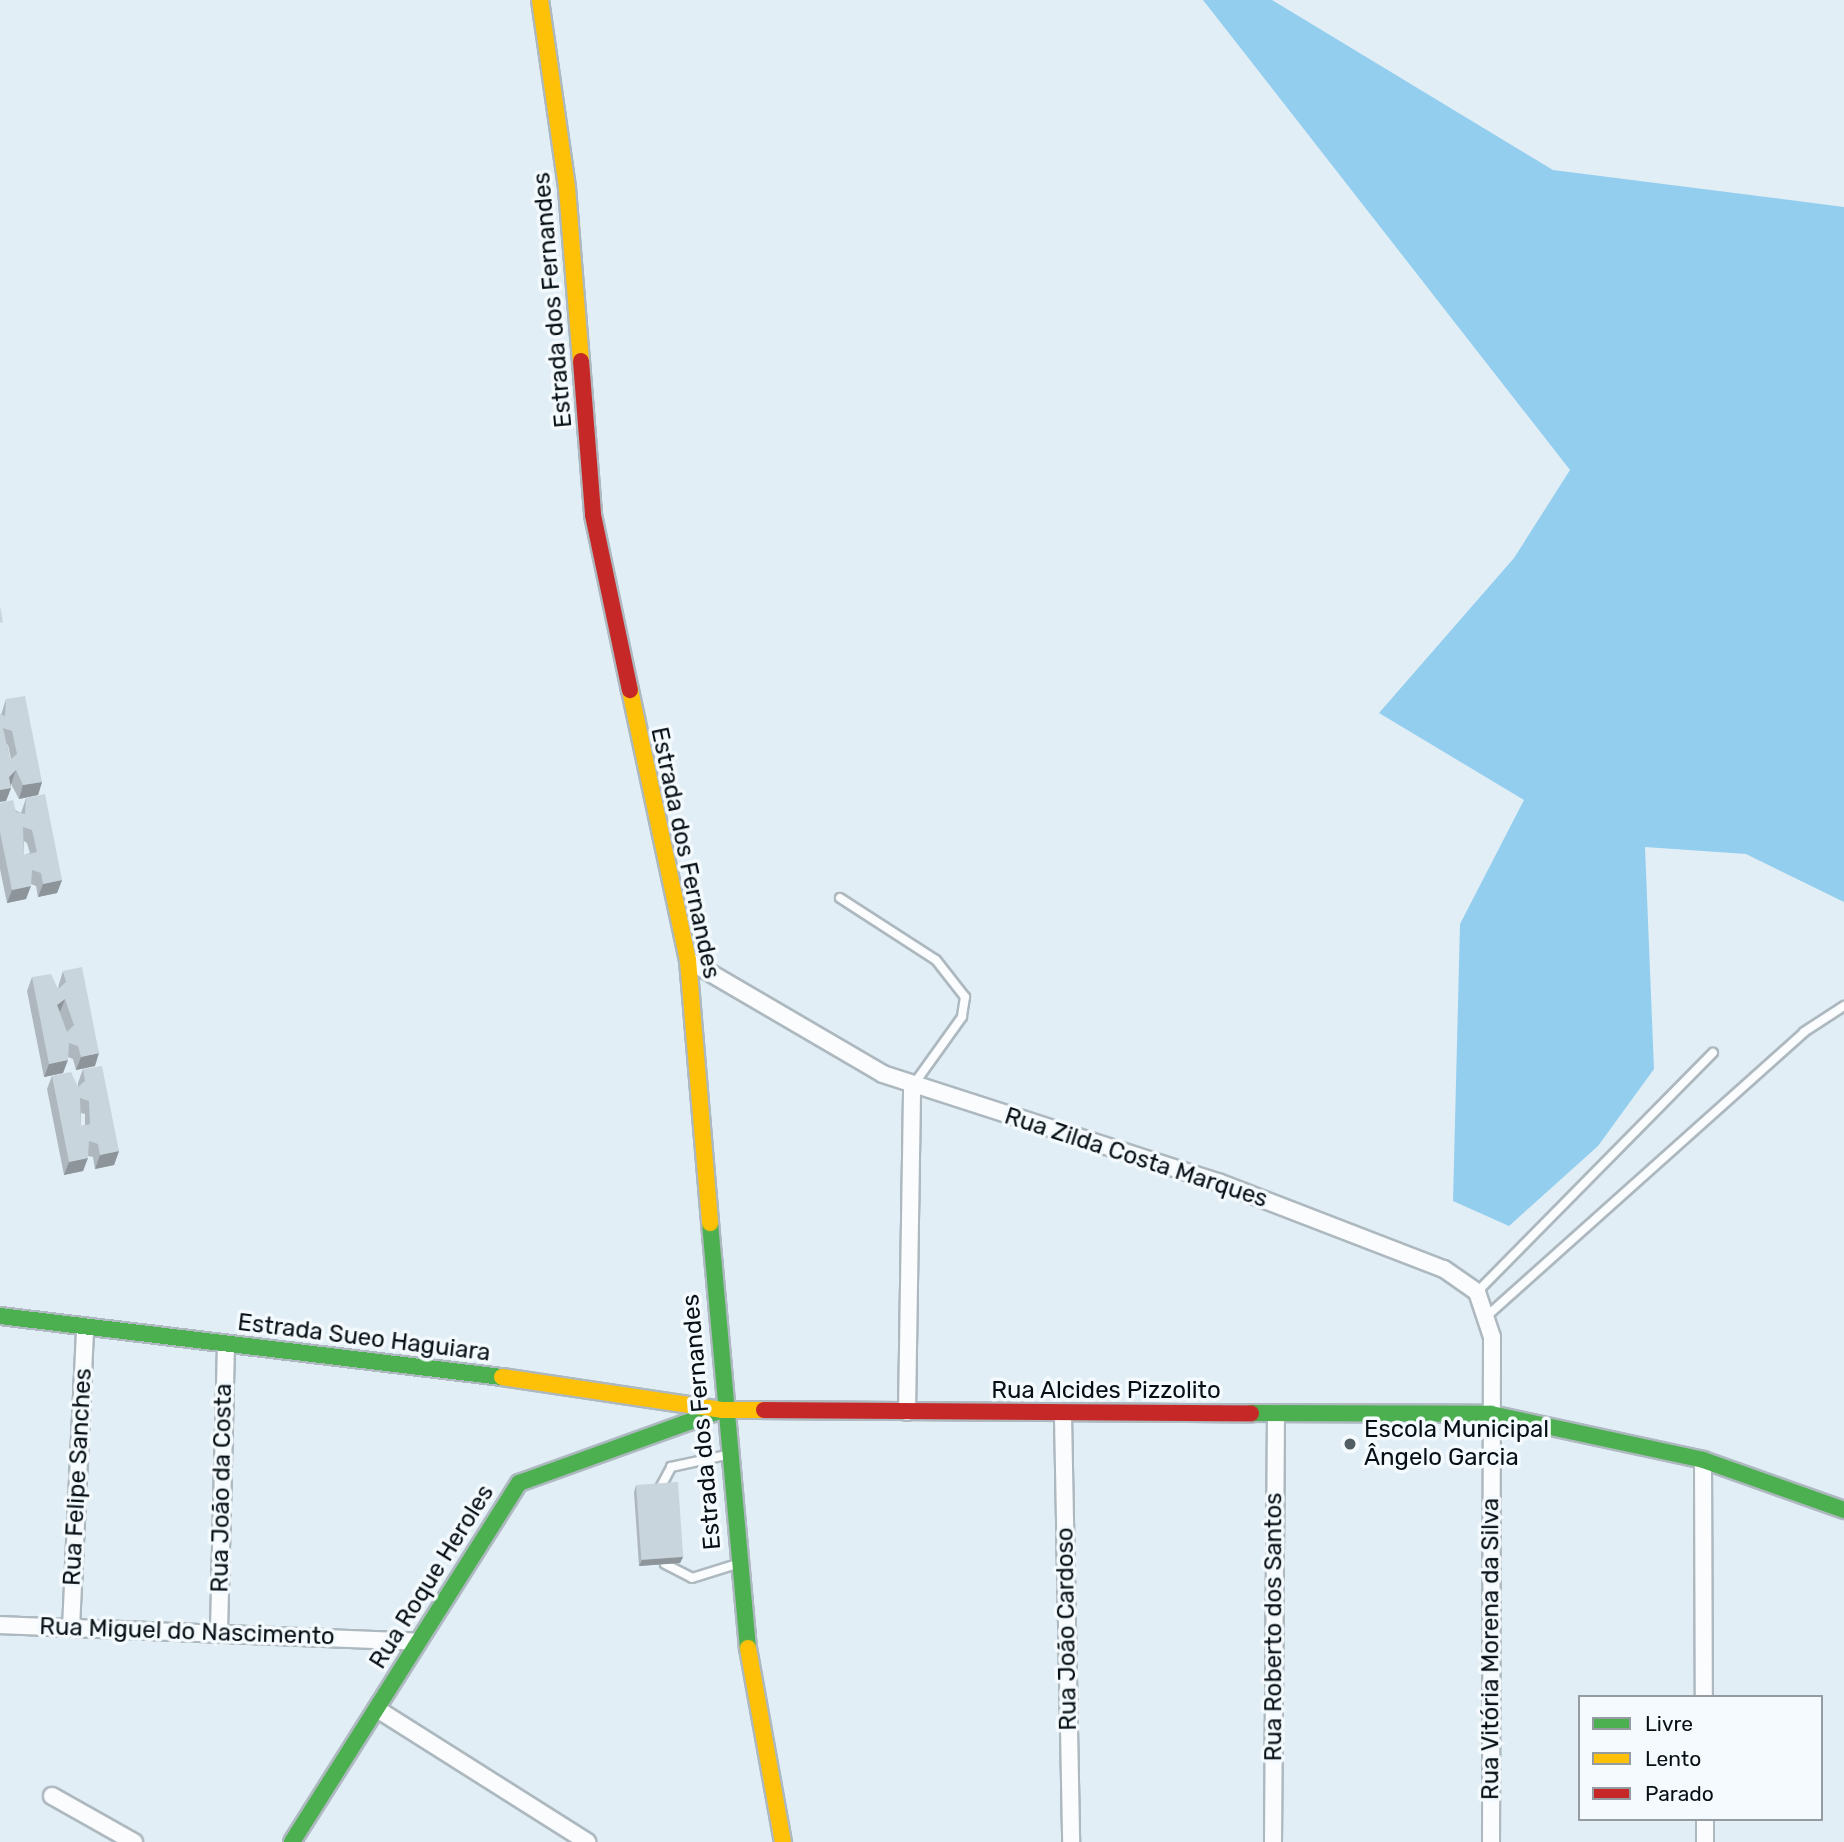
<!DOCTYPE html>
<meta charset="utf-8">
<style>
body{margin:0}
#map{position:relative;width:1844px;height:1842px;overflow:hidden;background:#e1eef6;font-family:Rubik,sans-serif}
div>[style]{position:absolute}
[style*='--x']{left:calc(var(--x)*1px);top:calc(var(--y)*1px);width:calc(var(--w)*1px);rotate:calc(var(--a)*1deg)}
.forest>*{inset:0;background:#93ceef}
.roads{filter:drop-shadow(2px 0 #adb8bf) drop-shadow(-2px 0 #adb8bf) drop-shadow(0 2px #adb8bf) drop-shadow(0 -2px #adb8bf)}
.lane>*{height:8px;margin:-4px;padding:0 4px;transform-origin:4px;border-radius:4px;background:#fafcfe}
.street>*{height:16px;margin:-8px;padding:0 8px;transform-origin:8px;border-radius:8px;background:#fafcfe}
.fast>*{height:16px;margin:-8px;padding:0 8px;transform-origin:8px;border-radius:8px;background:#4caf50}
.slow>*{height:16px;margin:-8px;padding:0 8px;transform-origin:8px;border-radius:8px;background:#ffc107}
.jam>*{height:16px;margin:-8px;padding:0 8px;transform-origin:8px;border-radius:8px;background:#c62828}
.wall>*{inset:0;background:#adb7bd}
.shaded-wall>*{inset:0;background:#8d959a}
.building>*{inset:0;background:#c9d5dc;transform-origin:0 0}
.dots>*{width:19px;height:19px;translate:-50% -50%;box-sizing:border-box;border:4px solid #f4fafd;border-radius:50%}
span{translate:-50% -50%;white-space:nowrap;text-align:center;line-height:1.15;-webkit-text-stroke:7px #f4fafd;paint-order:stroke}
.street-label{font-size:24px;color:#071016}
.poi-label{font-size:24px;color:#071016}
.left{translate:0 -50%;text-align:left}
.legend{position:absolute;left:1578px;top:1695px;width:245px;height:126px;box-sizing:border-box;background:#f4fafd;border:2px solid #959ca1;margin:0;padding:9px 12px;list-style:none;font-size:21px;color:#071016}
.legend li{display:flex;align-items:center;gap:14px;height:35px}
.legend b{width:35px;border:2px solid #959ca1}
</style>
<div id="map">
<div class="forest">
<div style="clip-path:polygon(1203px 0,1272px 0,1553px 170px,1844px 207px,1844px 902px,1746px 854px,1645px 847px,1654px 1069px,1598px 1146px,1509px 1226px,1453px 1201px,1460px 924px,1524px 800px,1379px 713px,1514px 558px,1570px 470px)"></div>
</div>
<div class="roads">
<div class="lane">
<div style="--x:840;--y:898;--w:114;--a:32.9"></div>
<div style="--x:936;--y:960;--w:47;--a:51.9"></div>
<div style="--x:965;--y:997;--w:20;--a:99"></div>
<div style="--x:962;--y:1017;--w:82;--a:125.6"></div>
<div style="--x:1477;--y:1292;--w:336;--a:-45.4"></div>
<div style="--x:1488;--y:1315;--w:424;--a:-41.8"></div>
<div style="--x:1804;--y:1032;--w:48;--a:-33"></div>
<div style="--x:659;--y:1490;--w:26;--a:-62"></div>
<div style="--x:671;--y:1467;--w:56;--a:-12.3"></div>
<div style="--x:665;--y:1564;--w:30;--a:27"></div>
<div style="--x:692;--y:1578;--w:47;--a:-17.3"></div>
</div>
<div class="street">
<div style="--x:688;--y:960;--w:226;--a:30.3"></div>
<div style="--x:883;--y:1074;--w:352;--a:17.9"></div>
<div style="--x:1218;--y:1182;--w:242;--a:21.1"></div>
<div style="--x:1444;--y:1269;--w:40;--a:34.9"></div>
<div style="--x:1477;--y:1292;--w:47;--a:71.6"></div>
<div style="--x:1492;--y:1337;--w:505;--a:90.11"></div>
<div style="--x:907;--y:1412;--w:327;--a:-89.1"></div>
<div style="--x:1063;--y:1416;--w:426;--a:88.9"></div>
<div style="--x:1703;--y:1460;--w:237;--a:89.8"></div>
<div style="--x:0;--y:1625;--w:417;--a:2.3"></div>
<div style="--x:71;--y:1628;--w:302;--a:-87.3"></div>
<div style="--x:219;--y:1631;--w:286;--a:-88.6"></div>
<div style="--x:377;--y:1709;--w:249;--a:32.3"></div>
<div style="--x:52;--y:1796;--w:94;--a:29.3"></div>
<div style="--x:1705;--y:1819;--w:23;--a:90"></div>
<div style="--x:1273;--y:1842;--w:429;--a:-89.6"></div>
</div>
<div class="fast">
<div style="--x:710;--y:1223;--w:427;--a:84.9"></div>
<div style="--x:0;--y:1316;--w:506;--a:6.93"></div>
<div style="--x:1251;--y:1413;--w:240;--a:0.2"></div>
<div style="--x:1491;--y:1414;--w:217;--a:12.2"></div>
<div style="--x:1703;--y:1460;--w:150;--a:19.5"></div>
<div style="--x:292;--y:1842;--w:425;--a:-57.7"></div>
<div style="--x:519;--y:1483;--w:213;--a:-19.8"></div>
</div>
<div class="slow">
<div style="--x:540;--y:0;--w:190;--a:81.8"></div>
<div style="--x:567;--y:188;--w:174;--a:85.4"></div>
<div style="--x:630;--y:690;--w:276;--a:77.9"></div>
<div style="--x:688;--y:960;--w:264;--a:85.2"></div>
<div style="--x:502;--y:1377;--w:222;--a:8.5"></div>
<div style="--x:722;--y:1410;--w:42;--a:0"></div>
<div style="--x:748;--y:1648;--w:197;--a:79.8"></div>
</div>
<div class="jam">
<div style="--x:581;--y:361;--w:154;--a:85.5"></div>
<div style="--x:593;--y:515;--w:179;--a:78.1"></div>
<div style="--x:764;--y:1410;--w:487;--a:0.4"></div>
</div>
</div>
<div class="wall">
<div style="clip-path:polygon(evenodd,6px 699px,42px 782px,38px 795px,19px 799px,11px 784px,11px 788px,6px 801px,1px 715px,6px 699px,7px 744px,8px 745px,11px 759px,10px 760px,7px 744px)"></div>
<div style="clip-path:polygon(evenodd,26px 798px,62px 880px,57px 893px,38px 897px,36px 886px,31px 884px,26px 899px,7px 903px,0 869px,0 803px,21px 813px,26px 798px,24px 841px,27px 843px,30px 853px,24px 855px,24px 841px)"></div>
<div style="clip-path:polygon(63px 971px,95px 1066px,76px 1070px,73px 1059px,68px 1057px,63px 1073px,44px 1077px,27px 991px,32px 977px,58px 989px,59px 984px)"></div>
<div style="clip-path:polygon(evenodd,83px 1069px,119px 1151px,114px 1165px,95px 1169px,93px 1157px,88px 1156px,83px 1171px,64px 1175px,47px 1089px,52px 1076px,78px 1087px,78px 1083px,83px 1069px,81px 1113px,85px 1114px,85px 1125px,81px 1126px,81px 1113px)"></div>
<div style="clip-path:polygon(636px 1485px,683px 1557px,680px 1563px,639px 1566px,634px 1492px)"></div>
</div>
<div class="shaded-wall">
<div style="clip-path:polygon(16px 770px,11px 784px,5px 789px,11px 788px,6px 801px,0 802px,0 790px,9px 777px)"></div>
<div style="clip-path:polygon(42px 782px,38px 795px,19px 799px,23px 785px)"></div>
<div style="clip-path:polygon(62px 880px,57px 893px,38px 897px,43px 884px)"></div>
<div style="clip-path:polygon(31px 886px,26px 899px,7px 903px,12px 890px)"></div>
<div style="clip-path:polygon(65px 999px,60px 1012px,57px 1005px)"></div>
<div style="clip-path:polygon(99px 1053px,95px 1066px,76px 1070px,81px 1057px)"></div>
<div style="clip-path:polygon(68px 1060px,63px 1073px,44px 1077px,49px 1064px)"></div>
<div style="clip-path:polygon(119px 1151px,114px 1165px,95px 1169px,100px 1155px)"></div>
<div style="clip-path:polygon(88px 1158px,83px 1171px,64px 1175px,69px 1162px)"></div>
<div style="clip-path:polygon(683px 1557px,680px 1563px,639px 1566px,642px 1560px)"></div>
</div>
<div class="building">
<div style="clip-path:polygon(0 606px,3px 622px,0 623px)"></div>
<div style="clip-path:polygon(evenodd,25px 696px,42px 782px,23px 785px,16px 770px,9px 777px,11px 788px,0 790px,0 714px,5px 716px,6px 699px,25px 696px,3px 728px,12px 731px,17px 754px,10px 760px,3px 728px)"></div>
<div style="clip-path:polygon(evenodd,45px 794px,62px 880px,43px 884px,41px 873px,32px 870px,31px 886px,12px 890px,0 832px,0 803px,13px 800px,16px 812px,25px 814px,26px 798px,45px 794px,23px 827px,32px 830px,37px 852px,24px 855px,23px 827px)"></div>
<div style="clip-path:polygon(evenodd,82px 967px,99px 1053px,81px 1057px,78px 1046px,69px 1043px,68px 1060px,49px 1064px,32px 977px,51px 974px,58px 989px,66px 982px,63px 971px,82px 967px,65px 999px,74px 1025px,67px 1032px,57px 1005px,65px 999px)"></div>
<div style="clip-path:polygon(evenodd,102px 1066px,119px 1151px,100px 1155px,98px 1144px,89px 1141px,88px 1158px,69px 1162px,52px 1076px,71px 1072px,78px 1087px,85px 1081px,83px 1069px,102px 1066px,80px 1098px,89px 1101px,90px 1124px,81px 1126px,80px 1098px)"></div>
<div style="left:678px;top:1482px;width:75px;height:42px;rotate:86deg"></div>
</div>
<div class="dots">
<div style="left:1350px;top:1444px;background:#535e64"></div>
</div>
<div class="street-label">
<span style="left:553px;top:300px;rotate:-95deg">Estrada dos Fernandes</span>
<span style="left:685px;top:853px;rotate:78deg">Estrada dos Fernandes</span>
<span style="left:1136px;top:1158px;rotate:18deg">Rua Zilda Costa Marques</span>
<span style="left:364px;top:1338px;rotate:7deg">Estrada Sueo Haguiara</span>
<span style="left:1106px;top:1391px">Rua Alcides Pizzolito</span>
<span style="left:702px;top:1422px;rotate:-95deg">Estrada dos Fernandes</span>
<span style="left:78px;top:1477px;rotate:-87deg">Rua Felipe Sanches</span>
<span style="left:222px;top:1488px;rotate:-89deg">Rua João da Costa</span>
<span style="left:432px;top:1577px;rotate:-58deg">Rua Roque Heroles</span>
<span style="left:1274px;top:1627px;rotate:-90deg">Rua Roberto dos Santos</span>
<span style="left:1067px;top:1629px;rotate:-91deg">Rua João Cardoso</span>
<span style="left:187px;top:1632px;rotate:2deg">Rua Miguel do Nascimento</span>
<span style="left:1491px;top:1649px;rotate:-90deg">Rua Vitória Morena da Silva</span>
</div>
<div class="poi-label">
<span class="left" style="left:1364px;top:1444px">Escola Municipal<br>Ângelo Garcia</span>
</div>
<ul class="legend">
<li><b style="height:9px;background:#4caf50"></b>Livre</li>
<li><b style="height:9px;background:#ffc107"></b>Lento</li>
<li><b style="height:9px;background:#c62828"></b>Parado</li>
</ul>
</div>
